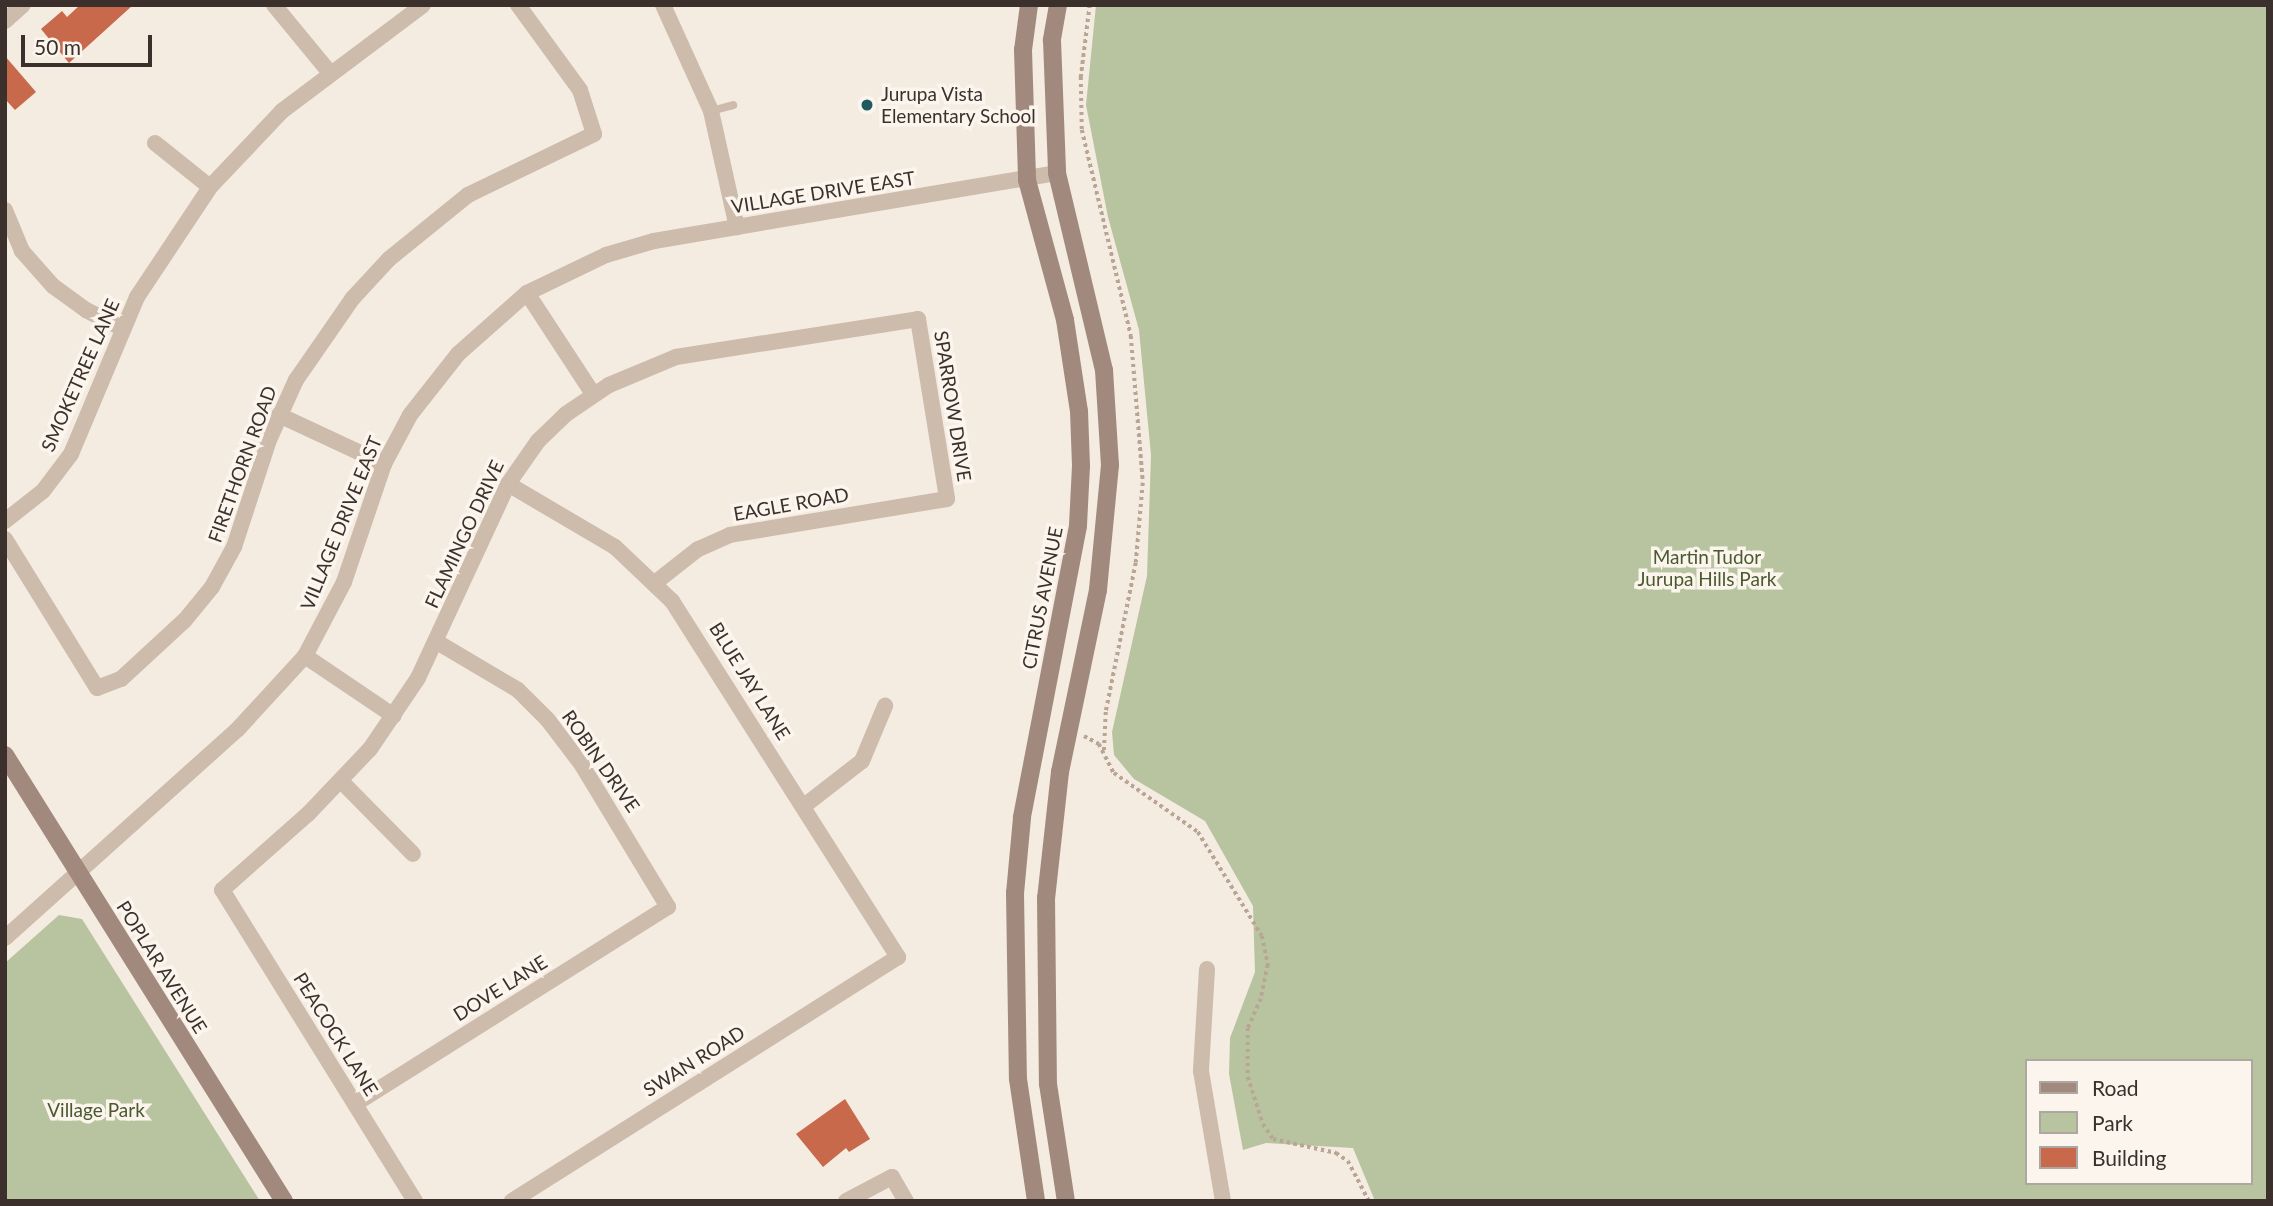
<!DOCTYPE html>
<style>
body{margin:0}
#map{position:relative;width:2273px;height:1206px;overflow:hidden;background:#f4ebe1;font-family:Lato,sans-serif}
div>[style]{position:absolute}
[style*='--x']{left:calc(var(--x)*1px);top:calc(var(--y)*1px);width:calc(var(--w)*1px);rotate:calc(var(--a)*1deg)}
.green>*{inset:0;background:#b8c4a0}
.building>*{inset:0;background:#c8694b}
.path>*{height:3.5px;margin-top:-1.75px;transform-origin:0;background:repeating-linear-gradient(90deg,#b9a596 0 3.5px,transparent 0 7px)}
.lane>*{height:8px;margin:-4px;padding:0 4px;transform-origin:4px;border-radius:4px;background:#cdbbac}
.street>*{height:16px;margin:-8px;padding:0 8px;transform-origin:8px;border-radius:8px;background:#cdbbac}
.secondary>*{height:18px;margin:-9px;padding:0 9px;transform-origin:9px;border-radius:9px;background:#a18a7d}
.dots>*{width:19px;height:19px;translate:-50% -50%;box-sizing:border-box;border:4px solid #fbf5ee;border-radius:50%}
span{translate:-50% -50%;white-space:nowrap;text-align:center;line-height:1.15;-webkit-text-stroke:7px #fbf5ee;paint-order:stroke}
.poi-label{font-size:19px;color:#3b302b}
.left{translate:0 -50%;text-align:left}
.street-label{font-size:19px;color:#3b302b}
.park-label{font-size:19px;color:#4a5a2e}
.frame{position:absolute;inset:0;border:7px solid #3b302b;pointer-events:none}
.legend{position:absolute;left:2025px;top:1059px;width:228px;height:126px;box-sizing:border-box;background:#fbf5ee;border:2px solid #aea6a0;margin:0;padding:9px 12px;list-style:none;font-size:21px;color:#3b302b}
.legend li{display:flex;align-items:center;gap:14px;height:35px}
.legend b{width:35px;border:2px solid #aea6a0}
.scale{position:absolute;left:21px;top:35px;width:131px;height:32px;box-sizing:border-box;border:4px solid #3b302b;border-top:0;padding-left:9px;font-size:21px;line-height:24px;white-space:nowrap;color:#3b302b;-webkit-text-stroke:5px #fbf5ee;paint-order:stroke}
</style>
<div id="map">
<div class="green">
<div style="clip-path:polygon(evenodd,1096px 5px,2268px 5px,2268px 1201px,1375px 1201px,1353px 1148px,1266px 1143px,1243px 1150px,1229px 1074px,1230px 1038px,1255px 972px,1253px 906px,1205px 821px,1134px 779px,1114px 755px,1112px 732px,1147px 576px,1151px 455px,1139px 330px,1108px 217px,1086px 105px,1096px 5px,2026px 1061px,2250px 1061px,2250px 1183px,2026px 1183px,2026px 1061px)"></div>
<div style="clip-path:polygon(59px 915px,82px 919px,260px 1201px,5px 1201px,5px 963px)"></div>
</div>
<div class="building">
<div style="clip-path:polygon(80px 5px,133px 5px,69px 63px,41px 29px,62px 11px,67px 17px)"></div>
<div style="clip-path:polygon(5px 56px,36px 92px,15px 110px,5px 99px)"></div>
<div style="clip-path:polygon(845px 1099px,870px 1139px,849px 1152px,846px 1148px,823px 1167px,796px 1134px)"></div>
</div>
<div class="path">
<div style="--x:1090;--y:5;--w:73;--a:97.1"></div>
<div style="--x:1081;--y:77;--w:53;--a:88.9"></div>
<div style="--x:1082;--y:130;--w:212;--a:76.6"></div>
<div style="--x:1131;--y:336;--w:147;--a:85.3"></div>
<div style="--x:1143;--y:483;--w:80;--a:95"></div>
<div style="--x:1136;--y:563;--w:152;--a:101.4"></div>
<div style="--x:1106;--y:712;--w:42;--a:92.7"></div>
<div style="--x:1084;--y:736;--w:17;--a:28"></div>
<div style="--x:1099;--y:744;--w:33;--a:63"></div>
<div style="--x:1114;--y:773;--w:103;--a:35.1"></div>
<div style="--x:1198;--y:832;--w:122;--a:58.4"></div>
<div style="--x:1262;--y:936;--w:30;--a:78"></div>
<div style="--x:1268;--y:965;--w:35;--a:102"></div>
<div style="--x:1261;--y:999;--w:32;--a:114"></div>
<div style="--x:1248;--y:1028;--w:49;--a:90"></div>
<div style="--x:1248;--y:1077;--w:49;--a:72.3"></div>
<div style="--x:1263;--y:1124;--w:18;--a:56"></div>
<div style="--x:1273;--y:1139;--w:65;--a:12.5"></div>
<div style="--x:1336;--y:1153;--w:14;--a:34"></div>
<div style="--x:1348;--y:1161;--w:45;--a:62.3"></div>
</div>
<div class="lane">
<div style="--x:711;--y:111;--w:23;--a:-15"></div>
</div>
<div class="street">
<div style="--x:274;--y:5;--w:88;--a:50.5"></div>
<div style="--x:663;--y:5;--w:116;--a:65.6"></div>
<div style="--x:711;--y:111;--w:119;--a:77.4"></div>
<div style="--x:5;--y:21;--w:24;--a:-42"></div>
<div style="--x:155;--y:143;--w:70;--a:38.7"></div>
<div style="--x:5;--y:210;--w:44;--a:67.5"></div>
<div style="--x:22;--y:251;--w:47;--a:48.5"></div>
<div style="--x:53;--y:286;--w:41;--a:36"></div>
<div style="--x:86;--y:310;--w:39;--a:27"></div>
<div style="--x:527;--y:293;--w:121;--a:56.8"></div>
<div style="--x:279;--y:415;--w:116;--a:25"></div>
<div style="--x:508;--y:484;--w:124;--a:30.5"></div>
<div style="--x:615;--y:547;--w:79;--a:43.5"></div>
<div style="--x:672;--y:601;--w:422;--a:57.6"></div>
<div style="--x:898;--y:957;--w:457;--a:147.7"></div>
<div style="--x:5;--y:521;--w:48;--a:-38.3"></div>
<div style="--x:43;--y:491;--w:46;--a:-52.9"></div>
<div style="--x:71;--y:454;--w:170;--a:-67.2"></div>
<div style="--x:137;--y:297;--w:132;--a:-56.4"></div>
<div style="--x:210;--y:187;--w:105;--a:-46.5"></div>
<div style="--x:282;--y:111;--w:176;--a:-36.9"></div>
<div style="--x:5;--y:539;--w:175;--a:58.3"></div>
<div style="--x:97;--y:688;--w:26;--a:-21"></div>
<div style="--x:121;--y:679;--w:87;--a:-42.7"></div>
<div style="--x:185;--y:620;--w:43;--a:-50.7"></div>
<div style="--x:212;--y:587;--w:46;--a:-61.2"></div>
<div style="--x:234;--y:547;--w:113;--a:-71.9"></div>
<div style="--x:269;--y:440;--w:66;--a:-65.8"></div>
<div style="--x:296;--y:380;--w:98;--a:-55.3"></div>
<div style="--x:352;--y:299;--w:54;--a:-47.2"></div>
<div style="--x:389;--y:259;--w:102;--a:-39"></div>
<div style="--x:468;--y:195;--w:140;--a:-25.8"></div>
<div style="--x:594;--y:134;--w:46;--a:-107.7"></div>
<div style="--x:580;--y:90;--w:105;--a:-126.1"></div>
<div style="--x:305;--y:656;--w:107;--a:34"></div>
<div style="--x:342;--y:782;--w:101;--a:45.4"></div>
<div style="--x:804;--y:806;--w:73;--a:-37.8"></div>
<div style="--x:862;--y:761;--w:60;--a:-67.3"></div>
<div style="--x:5;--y:938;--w:312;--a:-41.9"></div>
<div style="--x:237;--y:730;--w:100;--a:-47.4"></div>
<div style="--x:305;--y:656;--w:84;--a:-62.2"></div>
<div style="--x:344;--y:582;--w:125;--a:-71.3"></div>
<div style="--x:384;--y:464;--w:55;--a:-62"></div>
<div style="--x:410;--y:415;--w:78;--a:-51.8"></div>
<div style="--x:458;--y:354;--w:92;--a:-41.5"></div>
<div style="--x:527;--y:293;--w:88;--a:-25.7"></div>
<div style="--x:606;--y:255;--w:50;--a:-16.3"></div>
<div style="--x:654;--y:241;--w:409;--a:-9.6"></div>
<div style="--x:1207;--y:969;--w:102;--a:93.4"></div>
<div style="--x:1201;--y:1071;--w:132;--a:80.4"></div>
<div style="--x:355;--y:1104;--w:370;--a:-32.2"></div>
<div style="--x:668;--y:907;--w:166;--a:-121.2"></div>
<div style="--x:582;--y:765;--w:56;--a:-127.1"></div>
<div style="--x:548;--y:720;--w:42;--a:-135"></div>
<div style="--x:518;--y:690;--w:94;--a:-149.3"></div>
<div style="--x:415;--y:1201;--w:366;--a:-121.8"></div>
<div style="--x:222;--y:890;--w:115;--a:-41.5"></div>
<div style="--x:308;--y:814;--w:90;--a:-46.4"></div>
<div style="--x:370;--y:749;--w:86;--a:-55.9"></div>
<div style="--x:418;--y:678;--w:214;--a:-65.1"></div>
<div style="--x:508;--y:484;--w:52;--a:-55.1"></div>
<div style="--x:538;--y:441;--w:39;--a:-44"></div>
<div style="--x:566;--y:414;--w:52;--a:-34"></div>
<div style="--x:609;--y:385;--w:73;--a:-22.7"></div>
<div style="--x:676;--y:357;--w:245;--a:-8.9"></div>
<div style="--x:918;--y:319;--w:182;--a:80.8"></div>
<div style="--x:947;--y:499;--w:220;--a:170.6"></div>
<div style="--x:730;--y:535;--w:35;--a:156"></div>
<div style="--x:698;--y:549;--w:53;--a:141.8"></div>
<div style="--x:846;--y:1201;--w:52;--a:-27.6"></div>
<div style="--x:892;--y:1177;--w:28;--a:60"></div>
</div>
<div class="secondary">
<div style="--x:1029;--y:5;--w:45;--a:97.6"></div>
<div style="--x:1023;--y:50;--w:130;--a:88.2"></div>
<div style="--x:1027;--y:180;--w:145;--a:74.8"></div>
<div style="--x:1065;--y:320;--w:92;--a:81.3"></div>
<div style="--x:1079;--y:411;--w:55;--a:87.9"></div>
<div style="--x:1081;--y:466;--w:60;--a:92.9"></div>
<div style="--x:1078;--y:526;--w:297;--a:100.9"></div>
<div style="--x:1022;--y:818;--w:75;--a:95.3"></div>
<div style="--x:1015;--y:893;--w:186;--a:89.1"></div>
<div style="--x:1018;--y:1079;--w:123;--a:81.6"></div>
<div style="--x:1058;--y:5;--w:36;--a:100"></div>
<div style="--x:1052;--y:40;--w:133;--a:87.8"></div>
<div style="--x:1057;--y:173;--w:203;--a:76.6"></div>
<div style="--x:1104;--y:370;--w:95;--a:86.4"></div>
<div style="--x:1110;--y:465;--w:126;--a:95.5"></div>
<div style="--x:1098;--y:590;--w:186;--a:101.8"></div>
<div style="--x:1060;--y:772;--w:127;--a:96.3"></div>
<div style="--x:1046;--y:898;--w:186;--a:89.4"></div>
<div style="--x:1048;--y:1084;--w:118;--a:81.3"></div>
<div style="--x:5;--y:755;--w:526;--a:57.97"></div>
</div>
<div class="dots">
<div style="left:867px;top:105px;background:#1f5a5e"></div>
</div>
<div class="poi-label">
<span class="left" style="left:881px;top:105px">Jurupa Vista<br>Elementary School</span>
</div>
<div class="street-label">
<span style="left:823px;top:192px;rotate:-9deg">VILLAGE DRIVE EAST</span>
<span style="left:80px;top:375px;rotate:-66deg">SMOKETREE LANE</span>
<span style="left:953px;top:406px;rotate:81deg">SPARROW DRIVE</span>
<span style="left:242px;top:464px;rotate:-70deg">FIRETHORN ROAD</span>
<span style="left:791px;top:504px;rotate:-10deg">EAGLE ROAD</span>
<span style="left:341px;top:523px;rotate:-68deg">VILLAGE DRIVE EAST</span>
<span style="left:464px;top:534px;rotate:-65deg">FLAMINGO DRIVE</span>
<span style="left:1042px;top:598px;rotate:-79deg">CITRUS AVENUE</span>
<span style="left:750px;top:681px;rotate:58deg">BLUE JAY LANE</span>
<span style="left:601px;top:761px;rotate:55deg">ROBIN DRIVE</span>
<span style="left:162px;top:967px;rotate:58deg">POPLAR AVENUE</span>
<span style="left:500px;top:988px;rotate:-32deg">DOVE LANE</span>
<span style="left:336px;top:1034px;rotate:58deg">PEACOCK LANE</span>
<span style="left:694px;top:1061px;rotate:-32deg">SWAN ROAD</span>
</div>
<div class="park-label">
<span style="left:1707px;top:568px">Martin Tudor<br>Jurupa Hills Park</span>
<span style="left:96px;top:1110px">Village Park</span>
</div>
<div class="frame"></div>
<ul class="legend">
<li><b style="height:9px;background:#a18a7d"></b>Road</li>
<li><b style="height:19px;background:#b8c4a0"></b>Park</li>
<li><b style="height:19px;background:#c8694b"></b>Building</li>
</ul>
<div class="scale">50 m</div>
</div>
